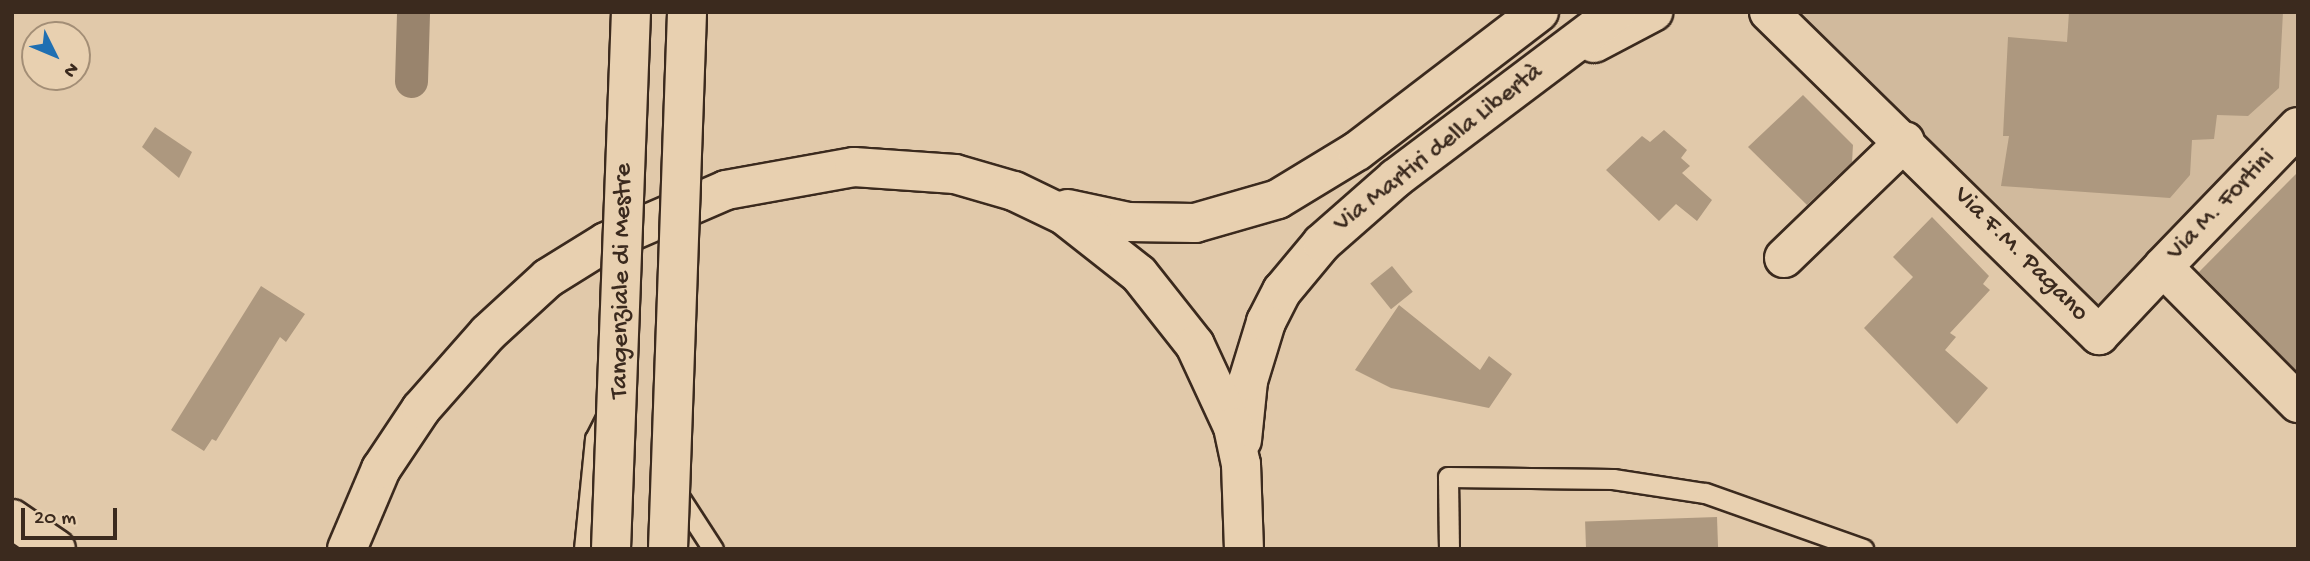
<!DOCTYPE html>
<meta charset="utf-8">
<style>
body{margin:0}
#map{position:relative;width:2310px;height:561px;overflow:hidden;background:#e1c9aa;font-family:"Gochi Hand",sans-serif}
div>[style]{position:absolute}
[style*='--x']{left:calc(var(--x)*1px);top:calc(var(--y)*1px);width:calc(var(--w)*1px);rotate:calc(var(--a)*1deg)}
.built>*{inset:0;background:#d1ba9d}
.canal>*{height:33px;margin:-16.5px;padding:0 16.5px;transform-origin:16.5px;border-radius:16.5px;background:#99846d}
.building>*{inset:0;background:#ad987f;transform-origin:0 0}
.roads{filter:drop-shadow(2px 0 #3b2a1e) drop-shadow(-2px 0 #3b2a1e) drop-shadow(0 2px #3b2a1e) drop-shadow(0 -2px #3b2a1e)}
.lane>*{height:19px;margin:-9.5px;padding:0 9.5px;transform-origin:9.5px;border-radius:9.5px;background:#e8d0b0}
.street>*{height:38px;margin:-19px;padding:0 19px;transform-origin:19px;border-radius:19px;background:#e8d0b0}
.primary>*{height:38px;margin:-19px;padding:0 19px;transform-origin:19px;border-radius:19px;background:#e8d0b0}
.bridges{filter:drop-shadow(2px 0 #3b2a1e) drop-shadow(-2px 0 #3b2a1e) drop-shadow(0 2px #3b2a1e) drop-shadow(0 -2px #3b2a1e)}
.highway-bridge>*{height:38px;margin:-19px;padding:0 19px;transform-origin:19px;border-radius:19px;background:#e8d0b0}
span{translate:-50% -50%;white-space:nowrap;text-align:center;line-height:1.15;-webkit-text-stroke:6px #e8d0b0;paint-order:stroke}
.street-label{font-size:26px;color:#3b2a1e}
.frame{position:absolute;inset:0;border:14px solid #3b2a1e;pointer-events:none}
.north{position:absolute;left:21px;top:21px;width:70px;height:70px;box-sizing:border-box;background:#e8d0b0;border:2px solid #a38e76;border-radius:50%;rotate:133deg;font-size:19px;font-weight:700;line-height:28px;text-align:center;color:#3b2a1e}
.north::after{content:'';display:block;margin:auto;width:24px;height:32px;background:#1f6fb2;clip-path:polygon(50% 0,100% 100%,50% 72%,0 100%)}
.scale{position:absolute;left:21px;top:508px;width:96px;height:32px;box-sizing:border-box;border:4px solid #3b2a1e;border-top:0;padding-left:9px;font-size:21px;line-height:24px;white-space:nowrap;color:#3b2a1e;-webkit-text-stroke:5px #e8d0b0;paint-order:stroke}
</style>
<div id="map">
<div class="built">
<div style="clip-path:polygon(1791px 12px,2298px 12px,2298px 104px,2089px 315px)"></div>
</div>
<div class="canal">
<div style="--x:411;--y:81;--w:69;--a:-88.3"></div>
</div>
<div class="building">
<div style="clip-path:polygon(2069px 12px,2283px 12px,2279px 88px,2248px 116px,2217px 115px,2214px 139px,2192px 140px,2190px 175px,2170px 198px,2001px 186px,2009px 136px,2003px 136px,2008px 37px,2067px 42px)"></div>
<div style="clip-path:polygon(1803px 95px,1853px 145px,1852px 162px,1807px 205px,1748px 147px)"></div>
<div style="clip-path:polygon(155px 127px,192px 152px,179px 178px,142px 147px)"></div>
<div style="clip-path:polygon(1664px 130px,1687px 150px,1681px 158px,1690px 166px,1682px 173px,1712px 200px,1697px 221px,1676px 204px,1659px 221px,1606px 170px,1642px 136px,1650px 142px)"></div>
<div style="clip-path:polygon(2298px 172px,2298px 372px,2199px 272px)"></div>
<div style="clip-path:polygon(1932px 217px,1989px 276px,1983px 284px,1990px 290px,1950px 333px,1956px 337px,1945px 350px,1988px 388px,1957px 424px,1864px 328px,1913px 277px,1893px 257px)"></div>
<div style="left:1392px;top:266px;width:33px;height:28px;rotate:51deg"></div>
<div style="clip-path:polygon(261px 286px,305px 314px,286px 342px,280px 337px,216px 441px,212px 439px,204px 451px,171px 430px)"></div>
<div style="clip-path:polygon(1399px 305px,1480px 370px,1489px 356px,1512px 374px,1489px 408px,1391px 388px,1355px 370px)"></div>
<div style="left:1717px;top:517px;width:32px;height:132px;rotate:88deg"></div>
</div>
<div class="roads">
<div class="lane">
<div style="--x:674;--y:489;--w:72;--a:57"></div>
<div style="--x:584;--y:549;--w:111;--a:-84.3"></div>
<div style="--x:595;--y:439;--w:28;--a:-63"></div>
<div style="--x:1449;--y:549;--w:72;--a:-90.8"></div>
<div style="--x:1448;--y:477;--w:165;--a:0.7"></div>
<div style="--x:1613;--y:479;--w:93;--a:8.7"></div>
<div style="--x:1705;--y:493;--w:168;--a:19.5"></div>
</div>
<div class="street">
<div style="--x:1769;--y:12;--w:462;--a:44.4"></div>
<div style="--x:2099;--y:335;--w:93;--a:-46.7"></div>
<div style="--x:2298;--y:127;--w:194;--a:134"></div>
<div style="--x:2163;--y:267;--w:192;--a:45.2"></div>
<div style="--x:1784;--y:258;--w:168;--a:-44"></div>
<div style="--x:12;--y:519;--w:53;--a:34.3"></div>
</div>
<div class="primary">
<div style="--x:1594;--y:43;--w:67;--a:-27.7"></div>
<div style="--x:1068;--y:209;--w:61;--a:12.2"></div>
<div style="--x:1128;--y:222;--w:67;--a:0.9"></div>
<div style="--x:1195;--y:223;--w:86;--a:-16.1"></div>
<div style="--x:1278;--y:199;--w:92;--a:-31.3"></div>
<div style="--x:1357;--y:151;--w:229;--a:-37.4"></div>
<div style="--x:1242;--y:440;--w:59;--a:-84.2"></div>
<div style="--x:1248;--y:381;--w:62;--a:-73"></div>
<div style="--x:1266;--y:322;--w:35;--a:-63"></div>
<div style="--x:1282;--y:291;--w:62;--a:-50.2"></div>
<div style="--x:1322;--y:243;--w:98;--a:-41.3"></div>
<div style="--x:1396;--y:178;--w:276;--a:-37"></div>
<div style="--x:347;--y:549;--w:87;--a:-67"></div>
<div style="--x:381;--y:469;--w:72;--a:-56.3"></div>
<div style="--x:421;--y:409;--w:101;--a:-48.6"></div>
<div style="--x:488;--y:333;--w:81;--a:-42.5"></div>
<div style="--x:548;--y:278;--w:68;--a:-31.8"></div>
<div style="--x:606;--y:242;--w:131;--a:-23.4"></div>
<div style="--x:726;--y:190;--w:130;--a:-10.2"></div>
<div style="--x:854;--y:167;--w:101;--a:4"></div>
<div style="--x:955;--y:174;--w:61;--a:16.1"></div>
<div style="--x:1014;--y:191;--w:55;--a:25.6"></div>
<div style="--x:1064;--y:215;--w:95;--a:38.2"></div>
<div style="--x:1139;--y:274;--w:90;--a:51.7"></div>
<div style="--x:1195;--y:345;--w:90;--a:65.1"></div>
<div style="--x:1233;--y:427;--w:38;--a:78"></div>
<div style="--x:1241;--y:464;--w:85;--a:88"></div>
</div>
</div>
<div class="bridges">
<div class="highway-bridge">
<div style="--x:611;--y:549;--w:537;--a:-87.87"></div>
<div style="--x:668;--y:549;--w:537;--a:-87.97"></div>
</div>
</div>
<div class="street-label">
<span style="left:1439px;top:149px;rotate:-38deg">Via Martiri della Libertà</span>
<span style="left:2222px;top:206px;rotate:-46deg">Via M. Fortini</span>
<span style="left:2020px;top:255px;rotate:45deg">Via F.M. Pagano</span>
<span style="left:623px;top:281px;rotate:-89deg">Tangenziale di Mestre</span>
</div>
<div class="frame"></div>
<div class="north">N</div>
<div class="scale">20 m</div>
</div>
